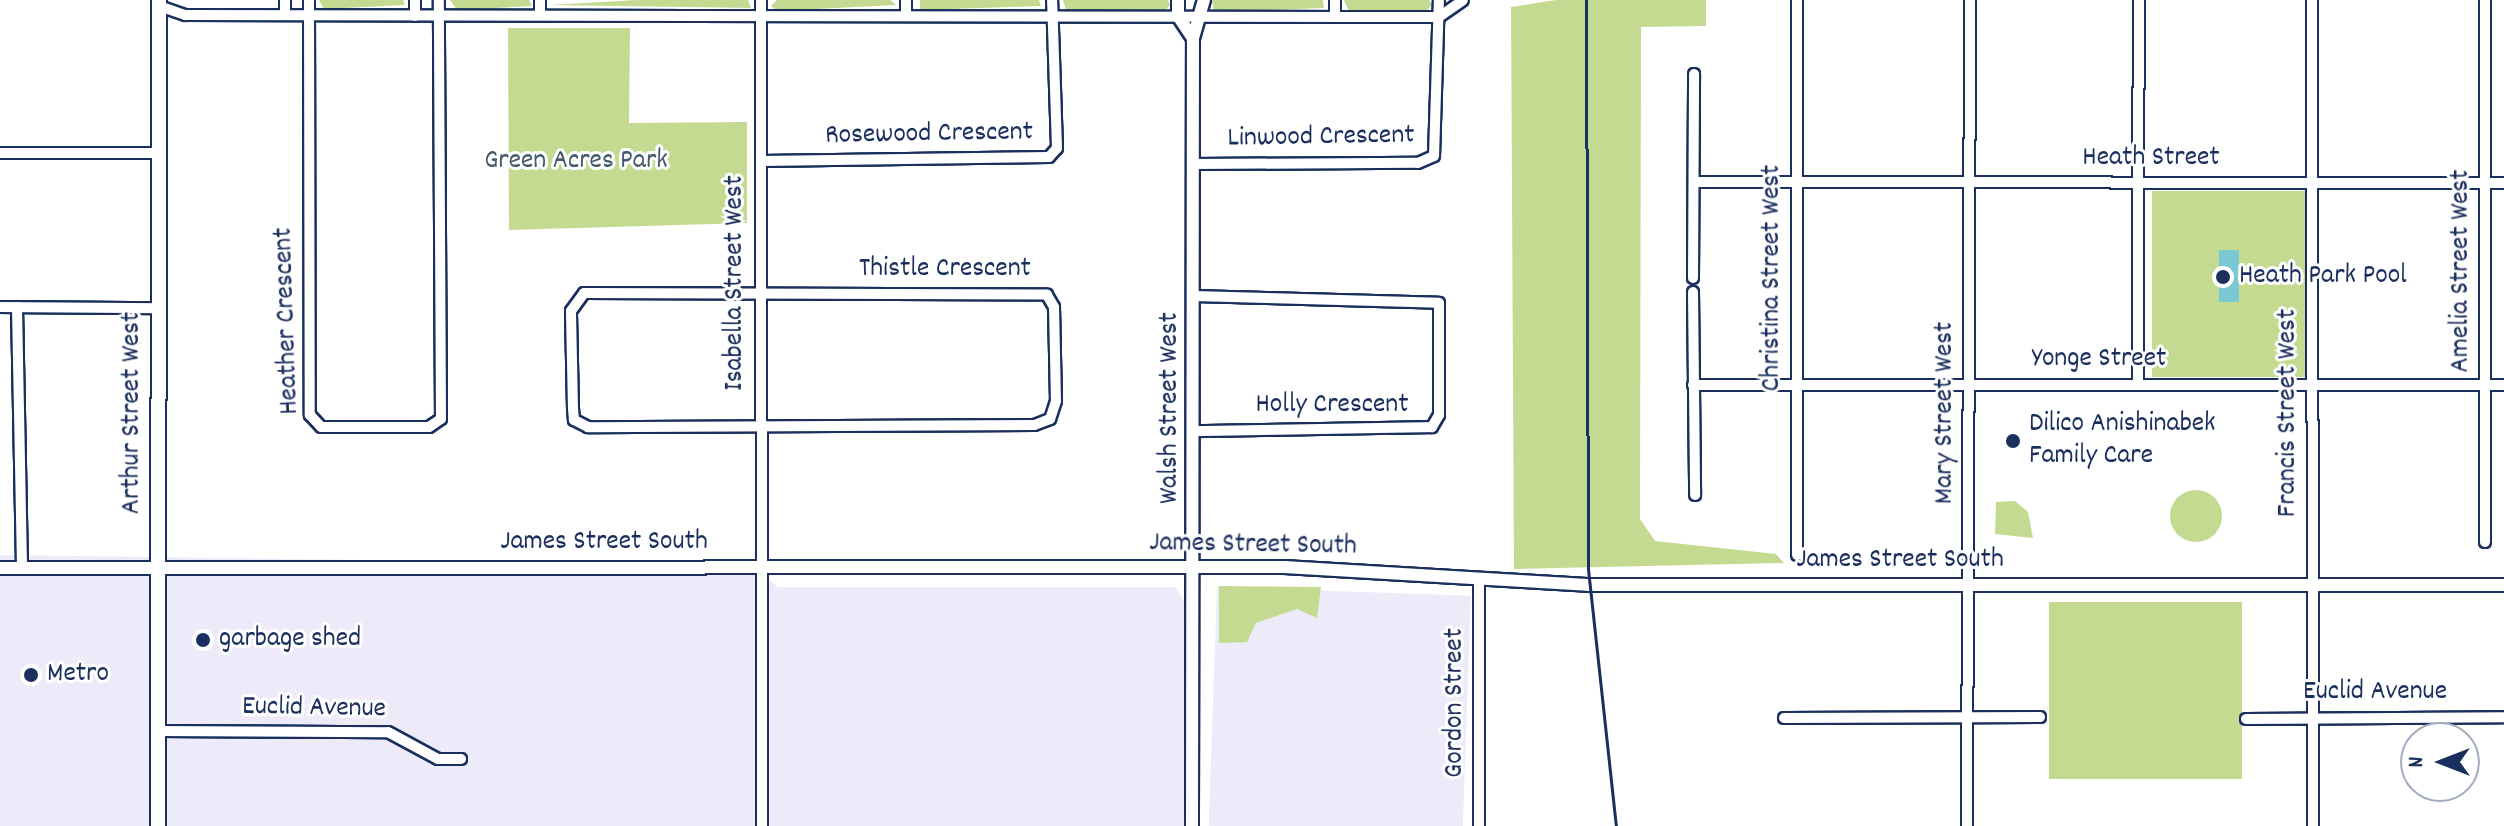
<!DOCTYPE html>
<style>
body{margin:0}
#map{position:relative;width:2504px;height:826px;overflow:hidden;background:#fff;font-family:Dekko,sans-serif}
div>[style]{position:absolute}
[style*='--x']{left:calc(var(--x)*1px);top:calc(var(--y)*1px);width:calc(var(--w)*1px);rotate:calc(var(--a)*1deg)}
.built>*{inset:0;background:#edebfa;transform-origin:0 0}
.green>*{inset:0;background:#c4da90;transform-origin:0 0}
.round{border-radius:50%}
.water>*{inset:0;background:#79c8d4;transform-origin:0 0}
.roads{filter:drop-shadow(2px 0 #1b2f5e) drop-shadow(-2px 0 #1b2f5e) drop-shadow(0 2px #1b2f5e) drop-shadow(0 -2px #1b2f5e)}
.minor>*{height:10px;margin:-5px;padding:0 5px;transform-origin:5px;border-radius:5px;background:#fff}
.tertiary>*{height:12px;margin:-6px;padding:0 6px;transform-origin:6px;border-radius:6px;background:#fff}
.secondary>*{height:14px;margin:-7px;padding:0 7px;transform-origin:7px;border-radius:7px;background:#fff}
.rail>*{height:3px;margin:-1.5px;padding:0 1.5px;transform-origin:1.5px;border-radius:1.5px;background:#1b2f5e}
.dots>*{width:22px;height:22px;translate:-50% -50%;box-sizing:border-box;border:4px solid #fff;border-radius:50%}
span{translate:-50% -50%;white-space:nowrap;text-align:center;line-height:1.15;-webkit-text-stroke:6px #fff;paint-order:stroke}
.street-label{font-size:28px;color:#1b2f5e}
.park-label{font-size:28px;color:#455a6a}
.poi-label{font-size:28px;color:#1b2f5e}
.left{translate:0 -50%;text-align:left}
.north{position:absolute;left:2400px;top:722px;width:80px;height:80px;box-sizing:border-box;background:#fff;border:2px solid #a4acbf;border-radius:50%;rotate:270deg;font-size:22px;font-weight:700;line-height:32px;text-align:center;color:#1b2f5e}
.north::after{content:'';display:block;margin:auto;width:28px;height:36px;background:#1b2f5e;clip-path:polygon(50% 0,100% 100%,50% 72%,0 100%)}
</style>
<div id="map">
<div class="built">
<div style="clip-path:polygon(0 555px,748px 565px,778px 587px,1175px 587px,1185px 603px,1184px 826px,0 826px)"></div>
<div style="left:1217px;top:587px;width:254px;height:239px;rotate:2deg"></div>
</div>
<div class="green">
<div style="clip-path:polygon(319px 0,403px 0,405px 5px,324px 9px)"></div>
<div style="clip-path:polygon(450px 0,529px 0,532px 6px,457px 10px)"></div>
<div style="clip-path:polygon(637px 0,748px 0,751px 8px,550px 5px)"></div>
<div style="clip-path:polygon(777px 0,890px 0,896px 5px,777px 11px,771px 6px)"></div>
<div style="clip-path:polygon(920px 0,1039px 0,1041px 6px,920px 10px)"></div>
<div style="clip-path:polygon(1063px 0,1168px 0,1170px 5px,1165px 11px,1066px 10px)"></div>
<div style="clip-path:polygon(1212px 0,1323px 0,1324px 8px,1214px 12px)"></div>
<div style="clip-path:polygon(1344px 0,1429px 0,1432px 4px,1426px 12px,1349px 12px)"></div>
<div style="clip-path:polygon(1556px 0,1706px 0,1706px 26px,1641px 27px,1640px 519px,1655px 541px,1776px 554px,1784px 563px,1514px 569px,1511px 7px)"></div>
<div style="clip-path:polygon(508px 28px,630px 28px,629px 123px,747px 122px,747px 223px,509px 230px)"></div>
<div style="left:2305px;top:191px;width:186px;height:153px;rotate:90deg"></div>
<div class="round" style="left:2170px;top:490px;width:52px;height:52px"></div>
<div style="clip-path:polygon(2015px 501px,2028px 512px,2033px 538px,1995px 534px,1996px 502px)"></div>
<div style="clip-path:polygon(1219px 586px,1321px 587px,1317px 618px,1297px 609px,1256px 623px,1247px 642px,1219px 643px)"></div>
<div style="left:2049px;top:602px;width:193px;height:177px"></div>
</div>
<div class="water">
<div style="left:2219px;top:250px;width:20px;height:52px"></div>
</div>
<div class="roads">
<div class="minor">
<div style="--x:309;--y:0;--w:415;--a:89.9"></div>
<div style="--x:310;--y:415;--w:16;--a:47"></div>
<div style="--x:321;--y:427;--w:108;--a:0"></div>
<div style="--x:429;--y:427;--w:14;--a:-34"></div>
<div style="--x:441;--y:419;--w:419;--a:-90.3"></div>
<div style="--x:415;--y:0;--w:16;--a:90"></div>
<div style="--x:540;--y:0;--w:15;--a:90"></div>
<div style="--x:761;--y:0;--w:826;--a:89.93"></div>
<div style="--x:906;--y:0;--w:16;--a:90"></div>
<div style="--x:1335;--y:0;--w:17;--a:90"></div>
<div style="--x:1797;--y:0;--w:555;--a:90"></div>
<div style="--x:2312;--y:0;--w:826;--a:89.93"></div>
<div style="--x:159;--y:6;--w:28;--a:19"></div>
<div style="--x:185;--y:15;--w:1167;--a:0.1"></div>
<div style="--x:1352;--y:17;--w:87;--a:0"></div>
<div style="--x:1439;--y:17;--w:29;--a:-35"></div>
<div style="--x:285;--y:15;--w:15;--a:-90"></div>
<div style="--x:0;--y:153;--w:159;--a:0"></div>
<div style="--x:761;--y:161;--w:288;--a:-0.8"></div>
<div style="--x:1049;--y:157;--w:12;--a:-48"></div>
<div style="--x:1057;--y:148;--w:148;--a:-91.9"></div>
<div style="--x:1194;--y:164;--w:224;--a:-0.3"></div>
<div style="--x:1418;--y:163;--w:17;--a:-24"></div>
<div style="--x:1434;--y:156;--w:156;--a:-88.2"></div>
<div style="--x:1694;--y:182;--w:810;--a:0.07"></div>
<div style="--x:1693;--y:278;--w:204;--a:-89.7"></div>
<div style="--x:1693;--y:292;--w:203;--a:89.4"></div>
<div style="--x:584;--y:293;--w:463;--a:0.2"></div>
<div style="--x:1047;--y:295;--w:14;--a:60"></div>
<div style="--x:1054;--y:307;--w:94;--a:88.8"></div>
<div style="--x:1056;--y:401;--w:19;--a:108"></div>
<div style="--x:1050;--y:419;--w:17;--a:159"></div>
<div style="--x:1034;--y:425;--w:446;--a:179.7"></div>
<div style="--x:588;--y:427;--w:16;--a:-153"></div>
<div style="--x:574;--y:420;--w:11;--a:-95"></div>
<div style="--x:573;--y:409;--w:98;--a:-91.2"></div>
<div style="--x:571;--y:311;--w:22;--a:-54"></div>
<div style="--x:1194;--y:296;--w:245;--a:1.6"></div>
<div style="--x:1439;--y:303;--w:112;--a:90"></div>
<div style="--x:1439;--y:415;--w:14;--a:120"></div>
<div style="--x:1432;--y:427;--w:237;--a:179"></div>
<div style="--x:0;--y:307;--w:158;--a:0.4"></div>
<div style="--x:17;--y:307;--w:261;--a:88.9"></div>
<div style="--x:2138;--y:384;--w:384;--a:-89.9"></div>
<div style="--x:1693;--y:385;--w:811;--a:0"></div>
<div style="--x:2485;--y:542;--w:542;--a:-90"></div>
<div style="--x:1479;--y:581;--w:245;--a:90"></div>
<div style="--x:1784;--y:718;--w:256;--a:-0.2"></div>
<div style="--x:2246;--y:719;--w:258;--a:-0.4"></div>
<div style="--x:159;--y:731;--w:229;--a:0.3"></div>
<div style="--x:388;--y:732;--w:57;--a:28.4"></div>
<div style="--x:438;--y:759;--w:23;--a:0"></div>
<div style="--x:1967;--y:826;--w:826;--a:-89.79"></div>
</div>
<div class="tertiary">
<div style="--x:1178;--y:0;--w:16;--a:90"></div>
<div style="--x:1178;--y:16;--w:27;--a:56"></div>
<div style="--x:0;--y:568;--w:1286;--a:-0.04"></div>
<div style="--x:1286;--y:567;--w:304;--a:3.4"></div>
<div style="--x:1589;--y:585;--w:915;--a:0"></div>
<div style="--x:1192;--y:826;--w:788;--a:-89.93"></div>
<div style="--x:1193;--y:38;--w:40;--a:-74"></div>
</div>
<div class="secondary">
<div style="--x:158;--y:826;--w:826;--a:-89.93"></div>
</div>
</div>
<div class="rail">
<div style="--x:1586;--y:0;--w:569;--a:89.8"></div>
<div style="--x:1588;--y:569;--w:259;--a:83.8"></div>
</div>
<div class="dots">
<div style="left:2223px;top:277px;background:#1b2f5e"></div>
<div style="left:2013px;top:441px;background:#1b2f5e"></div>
<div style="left:203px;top:640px;background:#1b2f5e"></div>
<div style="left:31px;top:675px;background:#1b2f5e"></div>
</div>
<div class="street-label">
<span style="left:929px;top:135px;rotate:-1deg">Rosewood Crescent</span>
<span style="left:1321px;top:138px;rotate:-1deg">Linwood Crescent</span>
<span style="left:2151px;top:159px">Heath Street</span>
<span style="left:945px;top:270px">Thistle Crescent</span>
<span style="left:2462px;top:271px;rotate:-90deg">Amelia Street West</span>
<span style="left:1773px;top:278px;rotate:-90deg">Christina Street West</span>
<span style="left:736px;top:283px;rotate:-90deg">Isabella Street West</span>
<span style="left:288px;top:321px;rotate:-92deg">Heather Crescent</span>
<span style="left:2099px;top:360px">Yonge Street</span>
<span style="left:1332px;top:406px">Holly Crescent</span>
<span style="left:1171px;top:408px;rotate:-90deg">Walsh Street West</span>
<span style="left:133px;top:413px;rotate:-90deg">Arthur Street West</span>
<span style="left:1946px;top:413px;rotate:-90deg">Mary Street West</span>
<span style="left:2289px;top:413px;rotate:-90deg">Francis Street West</span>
<span style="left:604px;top:543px">James Street South</span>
<span style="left:1253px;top:546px;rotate:1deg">James Street South</span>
<span style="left:1900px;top:561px">James Street South</span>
<span style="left:2375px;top:693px">Euclid Avenue</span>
<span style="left:1456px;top:703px;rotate:-90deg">Gordon Street</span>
<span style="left:314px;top:709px;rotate:1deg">Euclid Avenue</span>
</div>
<div class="park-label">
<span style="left:576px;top:162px">Green Acres Park</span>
</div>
<div class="poi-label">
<span class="left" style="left:2239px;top:277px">Heath Park Pool</span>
<span class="left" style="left:2029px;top:441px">Dilico Anishinabek<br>Family Care</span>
<span class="left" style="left:219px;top:640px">garbage shed</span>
<span class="left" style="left:47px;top:675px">Metro</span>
</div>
<div class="north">N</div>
</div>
